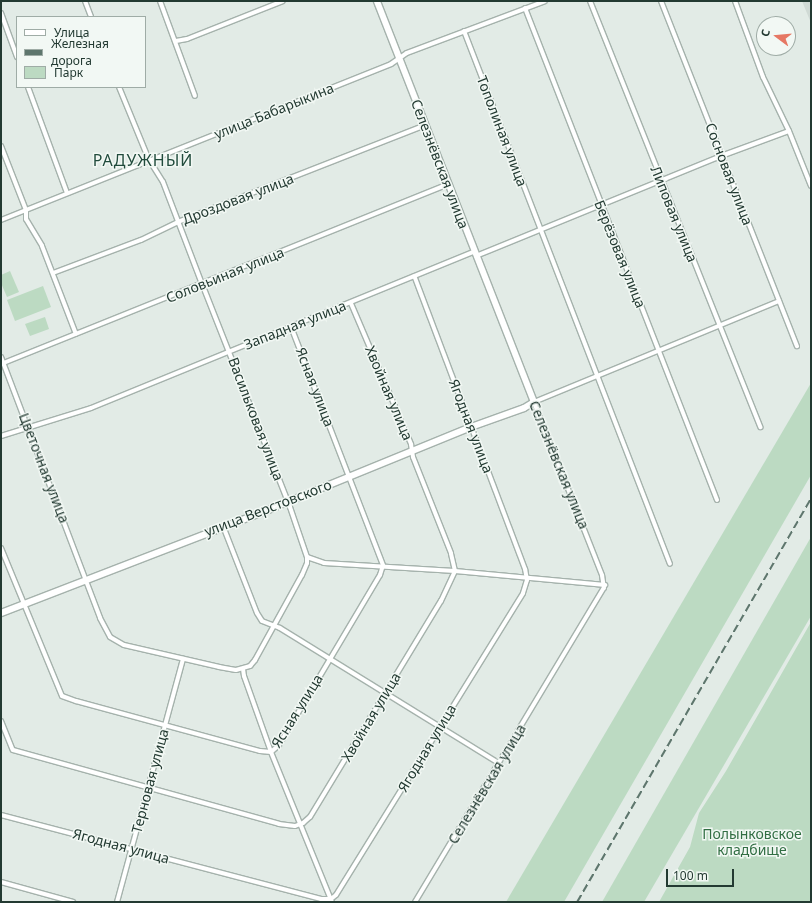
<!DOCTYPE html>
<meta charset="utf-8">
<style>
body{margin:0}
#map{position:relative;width:812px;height:903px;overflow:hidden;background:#e2ebe6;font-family:"Noto Sans",sans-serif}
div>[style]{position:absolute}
.built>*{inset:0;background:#d0dad5}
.green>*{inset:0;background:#bcdac2}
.roads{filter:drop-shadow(1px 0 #a5b2ac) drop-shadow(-1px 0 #a5b2ac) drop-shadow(0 1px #a5b2ac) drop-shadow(0 -1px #a5b2ac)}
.street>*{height:4px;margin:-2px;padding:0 2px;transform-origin:2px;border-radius:2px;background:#fff}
.secondary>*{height:6px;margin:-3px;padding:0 3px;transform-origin:3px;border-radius:3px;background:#fff}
.rail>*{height:1.5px;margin-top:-0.75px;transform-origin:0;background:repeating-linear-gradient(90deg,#5e766d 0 8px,transparent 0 12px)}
span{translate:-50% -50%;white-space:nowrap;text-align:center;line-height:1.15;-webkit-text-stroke:3px #f2f8f4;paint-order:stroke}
.street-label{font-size:14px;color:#233a32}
.park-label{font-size:14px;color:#316e43}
.quarter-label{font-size:16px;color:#214b3c;letter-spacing:1px}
.frame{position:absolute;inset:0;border:2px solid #233a32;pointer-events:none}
.legend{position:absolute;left:16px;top:16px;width:130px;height:72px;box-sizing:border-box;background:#f2f8f4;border:1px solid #9faca6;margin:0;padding:5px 7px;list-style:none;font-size:12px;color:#233a32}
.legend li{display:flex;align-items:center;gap:8px;height:20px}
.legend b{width:20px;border:1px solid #9faca6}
.north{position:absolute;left:756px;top:16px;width:40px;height:40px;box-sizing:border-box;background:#f2f8f4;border:1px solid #9faca6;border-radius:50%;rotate:286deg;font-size:11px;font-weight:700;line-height:16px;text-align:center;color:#233a32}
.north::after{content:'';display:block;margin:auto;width:14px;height:18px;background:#e67864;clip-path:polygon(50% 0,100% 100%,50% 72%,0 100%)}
.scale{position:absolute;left:666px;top:869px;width:68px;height:18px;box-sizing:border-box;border:2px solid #233a32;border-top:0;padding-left:5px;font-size:12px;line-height:14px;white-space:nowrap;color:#233a32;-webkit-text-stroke:3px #f2f8f4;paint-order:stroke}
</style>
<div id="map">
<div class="built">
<div style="clip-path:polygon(802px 1px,811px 1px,811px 23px)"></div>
</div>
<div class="green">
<div style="clip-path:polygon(10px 271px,19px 292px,7px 297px,1px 283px,1px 275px)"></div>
<div style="clip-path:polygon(43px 286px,51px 307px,15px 321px,7px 300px)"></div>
<div style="clip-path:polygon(45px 317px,49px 329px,30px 336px,25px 324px)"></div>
<div style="clip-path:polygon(811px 383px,811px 475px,564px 902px,506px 902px)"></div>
<div style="clip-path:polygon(811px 537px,811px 616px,644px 902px,602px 902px)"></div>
<div style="clip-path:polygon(811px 622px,811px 902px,659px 902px,690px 847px,699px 813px,726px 771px)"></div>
</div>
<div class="roads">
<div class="street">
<div style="left:85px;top:1px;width:17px;rotate:69deg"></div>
<div style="left:160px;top:1px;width:101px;rotate:69.8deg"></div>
<div style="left:590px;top:1px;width:459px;rotate:68.2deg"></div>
<div style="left:661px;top:1px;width:371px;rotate:68.5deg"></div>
<div style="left:735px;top:1px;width:81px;rotate:69.8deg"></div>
<div style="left:763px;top:77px;width:60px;rotate:64.3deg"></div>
<div style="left:789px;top:131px;width:59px;rotate:68.2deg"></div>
<div style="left:525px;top:8px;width:528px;rotate:68.68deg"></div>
<div style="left:1px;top:13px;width:47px;rotate:70deg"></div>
<div style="left:464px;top:31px;width:571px;rotate:68.87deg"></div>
<div style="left:176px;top:41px;width:11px;rotate:-10deg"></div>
<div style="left:187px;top:39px;width:103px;rotate:-21.6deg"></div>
<div style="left:28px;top:87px;width:113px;rotate:69.8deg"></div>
<div style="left:1px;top:146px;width:69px;rotate:68.7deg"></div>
<div style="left:26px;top:210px;width:9px;rotate:90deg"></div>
<div style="left:26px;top:219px;width:31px;rotate:59deg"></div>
<div style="left:42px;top:246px;width:94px;rotate:68.9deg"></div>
<div style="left:1px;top:220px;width:420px;rotate:-21.8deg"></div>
<div style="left:391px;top:64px;width:19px;rotate:-35deg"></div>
<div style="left:407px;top:53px;width:147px;rotate:-20.6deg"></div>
<div style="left:476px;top:256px;width:265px;rotate:-22.2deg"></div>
<div style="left:721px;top:156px;width:72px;rotate:-20.2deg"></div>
<div style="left:53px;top:273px;width:94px;rotate:-20.6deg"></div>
<div style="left:141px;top:240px;width:41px;rotate:-25.9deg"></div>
<div style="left:178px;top:222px;width:265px;rotate:-21.4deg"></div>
<div style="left:1px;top:357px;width:279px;rotate:69.2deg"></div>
<div style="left:100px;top:618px;width:21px;rotate:62deg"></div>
<div style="left:110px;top:637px;width:16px;rotate:30deg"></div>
<div style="left:124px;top:645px;width:98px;rotate:13deg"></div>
<div style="left:219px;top:667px;width:17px;rotate:10deg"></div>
<div style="left:236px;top:670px;width:15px;rotate:-16deg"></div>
<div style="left:250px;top:666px;width:8px;rotate:-50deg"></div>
<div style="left:255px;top:660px;width:97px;rotate:-61.1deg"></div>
<div style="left:302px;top:575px;width:13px;rotate:-67deg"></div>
<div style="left:307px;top:563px;width:6px;rotate:-90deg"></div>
<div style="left:307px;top:557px;width:53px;rotate:-108.8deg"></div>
<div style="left:290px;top:507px;width:240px;rotate:-111.5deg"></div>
<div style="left:202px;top:284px;width:109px;rotate:-110.9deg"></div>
<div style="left:163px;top:182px;width:26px;rotate:-122deg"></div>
<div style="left:149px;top:160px;width:79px;rotate:-112.3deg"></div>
<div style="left:1px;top:364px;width:482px;rotate:-21.9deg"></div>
<div style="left:1px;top:436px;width:94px;rotate:-17.3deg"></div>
<div style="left:91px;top:408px;width:415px;rotate:-22.2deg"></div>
<div style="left:223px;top:526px;width:93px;rotate:68.7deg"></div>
<div style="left:257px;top:613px;width:9px;rotate:58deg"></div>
<div style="left:262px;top:621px;width:19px;rotate:21deg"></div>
<div style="left:280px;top:628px;width:257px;rotate:31.7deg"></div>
<div style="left:1px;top:548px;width:160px;rotate:67.6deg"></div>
<div style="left:62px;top:696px;width:15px;rotate:20deg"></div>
<div style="left:76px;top:701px;width:191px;rotate:15.2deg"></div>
<div style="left:260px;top:751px;width:11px;rotate:5deg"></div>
<div style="left:271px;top:752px;width:11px;rotate:-41deg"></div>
<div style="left:279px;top:745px;width:198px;rotate:-59.3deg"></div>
<div style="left:380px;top:575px;width:10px;rotate:-73deg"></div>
<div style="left:383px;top:565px;width:256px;rotate:-111.1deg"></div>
<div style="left:307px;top:557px;width:18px;rotate:19deg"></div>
<div style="left:324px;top:563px;width:131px;rotate:3.5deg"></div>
<div style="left:455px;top:571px;width:151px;rotate:5.3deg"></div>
<div style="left:243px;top:669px;width:7px;rotate:82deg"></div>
<div style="left:244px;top:676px;width:81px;rotate:70.4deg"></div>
<div style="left:271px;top:752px;width:162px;rotate:67.9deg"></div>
<div style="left:1px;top:721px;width:31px;rotate:68deg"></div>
<div style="left:13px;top:750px;width:276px;rotate:15.5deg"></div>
<div style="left:279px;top:824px;width:16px;rotate:7deg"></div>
<div style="left:295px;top:826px;width:9px;rotate:-21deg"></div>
<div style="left:303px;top:823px;width:9px;rotate:-41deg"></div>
<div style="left:310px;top:817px;width:253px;rotate:-58.8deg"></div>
<div style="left:441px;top:601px;width:33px;rotate:-65deg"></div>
<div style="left:455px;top:571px;width:18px;rotate:-103deg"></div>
<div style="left:451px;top:553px;width:103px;rotate:-111.6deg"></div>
<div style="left:413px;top:457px;width:13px;rotate:-99deg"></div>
<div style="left:411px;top:444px;width:153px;rotate:-113.1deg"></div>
<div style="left:1px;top:815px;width:331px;rotate:14.7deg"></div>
<div style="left:321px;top:899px;width:10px"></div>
<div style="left:331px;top:899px;width:6px;rotate:-39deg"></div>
<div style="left:336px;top:895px;width:355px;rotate:-58.2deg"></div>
<div style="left:523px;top:593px;width:14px;rotate:-73deg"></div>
<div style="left:527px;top:580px;width:11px;rotate:-100deg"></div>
<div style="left:525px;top:569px;width:313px;rotate:-110.7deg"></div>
<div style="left:1px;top:882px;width:75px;rotate:15.5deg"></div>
<div style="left:117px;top:902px;width:252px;rotate:-74.8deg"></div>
<div style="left:415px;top:902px;width:366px;rotate:-59deg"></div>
<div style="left:604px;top:588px;width:13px;rotate:-99deg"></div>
<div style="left:602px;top:575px;width:186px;rotate:-111.5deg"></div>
<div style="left:534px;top:402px;width:265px;rotate:-22.4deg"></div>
</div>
<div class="secondary">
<div style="left:1px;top:613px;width:294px;rotate:-21.1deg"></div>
<div style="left:275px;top:507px;width:212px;rotate:-22.2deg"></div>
<div style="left:471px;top:427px;width:56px;rotate:-19.7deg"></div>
<div style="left:524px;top:408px;width:12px;rotate:-31deg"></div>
<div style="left:534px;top:402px;width:431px;rotate:-111.4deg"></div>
</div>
</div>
<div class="rail">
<div style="left:577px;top:902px;width:467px;rotate:-59.9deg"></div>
</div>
<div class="street-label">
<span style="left:274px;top:111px;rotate:-22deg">улица Бабарыкина</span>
<span style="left:502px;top:131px;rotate:69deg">Тополиная улица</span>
<span style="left:440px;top:164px;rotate:69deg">Селезнёвская улица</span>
<span style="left:729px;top:174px;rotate:69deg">Сосновая улица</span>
<span style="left:238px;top:199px;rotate:-21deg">Дроздовая улица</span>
<span style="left:674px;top:214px;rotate:68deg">Липовая улица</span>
<span style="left:620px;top:254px;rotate:68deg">Берёзовая улица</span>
<span style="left:225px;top:275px;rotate:-22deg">Соловьиная улица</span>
<span style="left:295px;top:325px;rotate:-22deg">Западная улица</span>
<span style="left:315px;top:387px;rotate:69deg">Ясная улица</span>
<span style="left:389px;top:393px;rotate:67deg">Хвойная улица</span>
<span style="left:256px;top:419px;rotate:69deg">Васильковая улица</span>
<span style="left:471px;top:426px;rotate:69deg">Ягодная улица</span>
<span style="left:559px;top:465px;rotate:68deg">Селезнёвская улица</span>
<span style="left:44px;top:468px;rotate:69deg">Цветочная улица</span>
<span style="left:268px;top:508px;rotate:-21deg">улица Верстовского</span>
<span style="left:297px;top:711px;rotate:-58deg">Ясная улица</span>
<span style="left:371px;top:717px;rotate:-59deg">Хвойная улица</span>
<span style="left:427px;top:748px;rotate:-59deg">Ягодная улица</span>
<span style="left:150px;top:781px;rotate:-75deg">Терновая улица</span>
<span style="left:487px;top:784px;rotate:-59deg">Селезнёвская улица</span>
<span style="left:121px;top:846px;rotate:15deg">Ягодная улица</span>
</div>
<div class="park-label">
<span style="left:752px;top:842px">Полынковское<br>кладбище</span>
</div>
<div class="quarter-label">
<span style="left:143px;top:160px">РАДУЖНЫЙ</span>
</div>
<div class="frame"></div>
<ul class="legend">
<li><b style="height:5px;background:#fff"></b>Улица</li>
<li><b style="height:5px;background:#5e766d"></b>Железная дорога</li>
<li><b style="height:11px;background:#bcdac2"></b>Парк</li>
</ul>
<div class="north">С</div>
<div class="scale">100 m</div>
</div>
